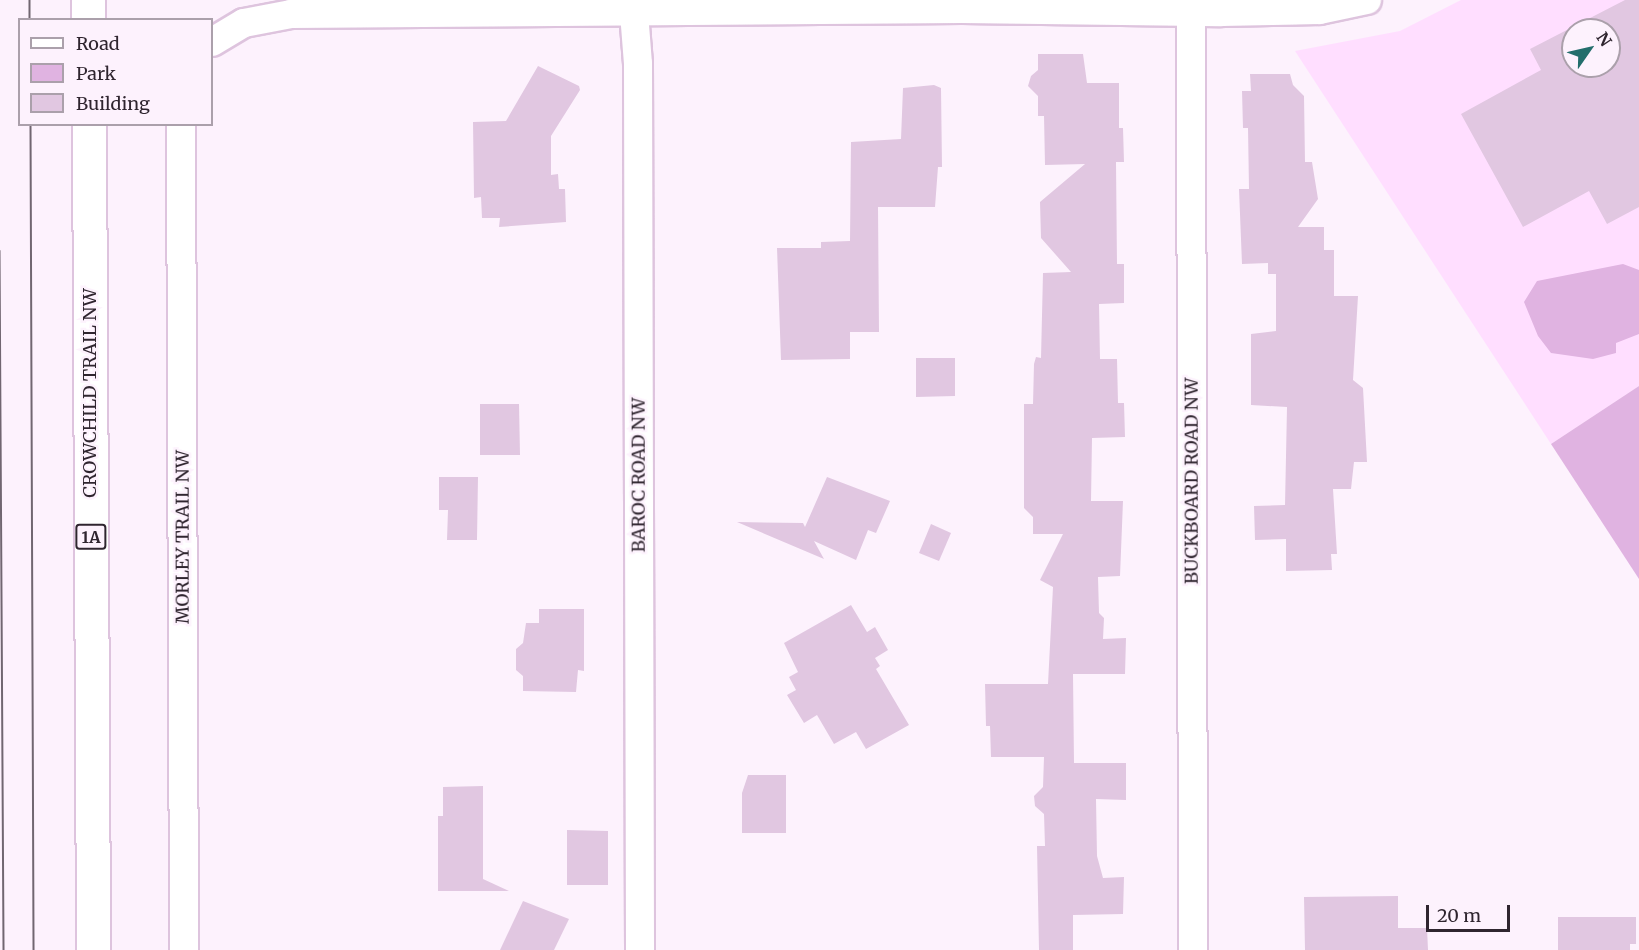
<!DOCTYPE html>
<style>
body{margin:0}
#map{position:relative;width:1639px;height:950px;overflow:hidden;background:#fdf2fd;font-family:Merriweather,serif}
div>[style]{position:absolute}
.built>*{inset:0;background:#ffdeff}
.green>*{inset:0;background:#e0b3e1}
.building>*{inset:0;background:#e1c7e1}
.roads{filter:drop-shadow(2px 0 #dec4de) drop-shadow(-2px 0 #dec4de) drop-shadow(0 2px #dec4de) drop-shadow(0 -2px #dec4de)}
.street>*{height:28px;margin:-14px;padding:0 14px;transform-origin:14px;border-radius:14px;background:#fff}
.highway>*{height:33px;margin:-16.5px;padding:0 16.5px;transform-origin:16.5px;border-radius:16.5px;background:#fff}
.tram>*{height:1.5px;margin:-0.75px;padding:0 0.75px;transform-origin:0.75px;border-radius:0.75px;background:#716671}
span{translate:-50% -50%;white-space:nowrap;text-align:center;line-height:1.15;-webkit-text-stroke:5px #fdf2fd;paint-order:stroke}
.shield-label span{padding:2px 4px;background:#fdf2fd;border:2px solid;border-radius:4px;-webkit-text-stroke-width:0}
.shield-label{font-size:16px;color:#2f252f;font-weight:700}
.street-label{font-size:18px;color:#2f252f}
.legend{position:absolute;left:18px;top:18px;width:195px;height:108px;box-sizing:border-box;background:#fdf2fd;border:2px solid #aba0ab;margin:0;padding:8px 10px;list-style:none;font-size:18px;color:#2f252f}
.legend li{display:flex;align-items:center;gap:12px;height:30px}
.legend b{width:30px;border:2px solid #aba0ab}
.north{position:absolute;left:1561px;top:18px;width:60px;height:60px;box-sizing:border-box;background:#fdf2fd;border:2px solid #aba0ab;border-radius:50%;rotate:56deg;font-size:16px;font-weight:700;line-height:24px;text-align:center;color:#2f252f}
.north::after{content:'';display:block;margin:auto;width:21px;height:27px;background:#236e6c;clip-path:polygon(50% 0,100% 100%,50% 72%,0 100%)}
.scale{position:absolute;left:1426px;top:905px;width:84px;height:27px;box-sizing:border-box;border:3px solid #2f252f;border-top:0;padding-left:8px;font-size:18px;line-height:21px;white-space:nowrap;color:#2f252f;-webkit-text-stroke:4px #fdf2fd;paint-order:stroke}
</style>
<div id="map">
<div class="built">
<div style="clip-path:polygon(evenodd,1461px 0,1639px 0,1639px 386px,1551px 444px,1295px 51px,1400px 31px,1461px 0,1573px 30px,1609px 30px,1609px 66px,1573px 66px,1573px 30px)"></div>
</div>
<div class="green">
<div style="clip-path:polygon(1623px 264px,1639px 270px,1639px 334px,1616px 343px,1616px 353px,1593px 359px,1551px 353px,1538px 336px,1524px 302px,1537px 281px)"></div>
<div style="clip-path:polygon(1639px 386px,1639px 579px,1551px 444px)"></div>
</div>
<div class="building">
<div style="clip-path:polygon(evenodd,1625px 0,1639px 0,1639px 207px,1607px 224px,1589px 191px,1523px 227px,1461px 114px,1541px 70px,1530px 49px,1625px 0,1573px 30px,1609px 30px,1609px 66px,1573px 66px,1573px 30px)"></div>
<div style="clip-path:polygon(1038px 54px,1083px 54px,1087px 83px,1119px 83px,1119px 128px,1123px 128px,1124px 162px,1116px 162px,1117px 264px,1124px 264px,1124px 303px,1099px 304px,1100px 359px,1117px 359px,1118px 403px,1124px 403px,1125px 437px,1092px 438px,1091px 501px,1123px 501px,1120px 576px,1098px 577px,1099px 613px,1104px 618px,1103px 639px,1126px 638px,1125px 674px,1073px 674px,1074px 763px,1126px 763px,1126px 800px,1096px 799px,1097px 856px,1103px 878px,1124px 877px,1123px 914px,1073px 915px,1073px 950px,1039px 950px,1037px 846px,1045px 846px,1044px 814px,1035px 806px,1034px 796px,1043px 787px,1044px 757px,991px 757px,990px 726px,986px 726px,985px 684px,1048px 684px,1053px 587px,1040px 580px,1063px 534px,1033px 534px,1033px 517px,1024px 508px,1024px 404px,1033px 404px,1034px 364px,1036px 357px,1041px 358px,1043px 273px,1071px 272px,1041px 238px,1040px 202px,1085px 164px,1045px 165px,1044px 116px,1038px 116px,1038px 96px,1028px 86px,1031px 76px,1038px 70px)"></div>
<div style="clip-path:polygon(538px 66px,579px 86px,580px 90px,551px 136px,551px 175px,558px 174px,559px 189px,565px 189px,566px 222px,499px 227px,500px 218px,482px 218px,481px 197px,474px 198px,473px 122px,506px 121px)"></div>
<div style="clip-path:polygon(1250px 74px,1290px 74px,1293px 85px,1304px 96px,1305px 162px,1312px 162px,1318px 199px,1298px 227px,1324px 227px,1324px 250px,1334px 250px,1334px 296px,1358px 296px,1353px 380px,1363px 388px,1367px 462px,1354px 462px,1351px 489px,1333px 489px,1337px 554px,1331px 554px,1332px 570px,1286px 571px,1286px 539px,1255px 540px,1254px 506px,1285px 505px,1287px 407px,1251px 405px,1251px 334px,1276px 331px,1276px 274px,1268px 274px,1268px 263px,1242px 264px,1239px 189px,1249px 189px,1248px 128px,1243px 128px,1242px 91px,1251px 91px)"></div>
<div style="clip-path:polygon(934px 85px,941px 88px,942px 167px,938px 167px,935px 207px,878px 207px,879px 332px,850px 332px,850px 359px,781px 360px,777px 248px,821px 248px,821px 242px,850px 241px,851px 142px,901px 139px,903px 88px)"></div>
<div style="clip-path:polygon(916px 358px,955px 358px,955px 396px,916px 397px)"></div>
<div style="clip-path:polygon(480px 404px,519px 404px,520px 455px,480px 455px)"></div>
<div style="clip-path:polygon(439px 477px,478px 477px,477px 540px,447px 540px,448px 510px,439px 510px)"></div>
<div style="clip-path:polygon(827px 477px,890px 501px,876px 533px,868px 530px,856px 560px,814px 541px,824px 559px,737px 522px,803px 523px,805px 527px)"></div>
<div style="clip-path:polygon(931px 524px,951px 533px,939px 561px,919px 553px)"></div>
<div style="clip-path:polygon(851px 605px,867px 632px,875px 627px,888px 650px,875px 658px,880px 666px,876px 669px,909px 725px,866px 749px,856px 732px,834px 744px,817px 715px,804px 723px,787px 695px,796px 690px,789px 677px,798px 672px,784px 643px)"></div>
<div style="clip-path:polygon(539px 609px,584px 609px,584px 671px,578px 670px,576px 692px,523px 691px,523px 676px,516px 670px,516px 649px,523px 643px,526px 623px,539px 623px)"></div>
<div style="clip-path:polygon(748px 775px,786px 775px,786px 833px,742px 833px,742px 793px)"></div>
<div style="clip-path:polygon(483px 786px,483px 879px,509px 891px,438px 891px,438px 816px,443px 816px,443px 787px)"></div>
<div style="clip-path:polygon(567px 830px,608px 831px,608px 885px,567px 885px)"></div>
<div style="clip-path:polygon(1398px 896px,1398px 928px,1427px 928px,1428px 950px,1305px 950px,1304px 897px)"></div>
<div style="clip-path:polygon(523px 901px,569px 919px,554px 950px,500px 950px)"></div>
<div style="clip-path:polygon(1558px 917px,1636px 917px,1636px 944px,1630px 944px,1630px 950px,1558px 950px)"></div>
</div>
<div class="roads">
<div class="street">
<div style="left:633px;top:0;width:64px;rotate:85.5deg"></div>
<div style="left:638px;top:64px;width:886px;rotate:89.87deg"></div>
<div style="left:1191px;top:12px;width:938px;rotate:89.88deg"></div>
<div style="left:212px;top:42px;width:37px;rotate:-31deg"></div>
<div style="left:244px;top:23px;width:48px;rotate:-10.8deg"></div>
<div style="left:291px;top:14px;width:671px;rotate:-0.43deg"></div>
<div style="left:962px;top:9px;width:259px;rotate:0.7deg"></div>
<div style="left:1221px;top:12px;width:99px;rotate:-1.2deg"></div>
<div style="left:1320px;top:10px;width:48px;rotate:-12deg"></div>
<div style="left:181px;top:124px;width:826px;rotate:89.79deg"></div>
</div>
<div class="highway">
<div style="left:88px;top:0;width:20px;rotate:90deg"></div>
<div style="left:89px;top:124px;width:826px;rotate:89.72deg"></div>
</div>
</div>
<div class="tram">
<div style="left:30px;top:0;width:20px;rotate:90deg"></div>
<div style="left:31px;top:124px;width:826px;rotate:89.79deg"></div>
<div style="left:0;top:251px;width:699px;rotate:89.67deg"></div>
</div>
<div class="shield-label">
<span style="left:91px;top:537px">1A</span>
</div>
<div class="street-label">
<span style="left:90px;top:393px;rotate:-90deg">CROWCHILD TRAIL NW</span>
<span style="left:639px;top:475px;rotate:-90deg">BAROC ROAD NW</span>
<span style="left:1192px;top:481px;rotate:-90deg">BUCKBOARD ROAD NW</span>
<span style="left:183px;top:537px;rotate:-90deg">MORLEY TRAIL NW</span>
</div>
<ul class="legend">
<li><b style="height:8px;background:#fff"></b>Road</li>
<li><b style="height:16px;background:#e0b3e1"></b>Park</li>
<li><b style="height:16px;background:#e1c7e1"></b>Building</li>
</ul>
<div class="north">N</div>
<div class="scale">20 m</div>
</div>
